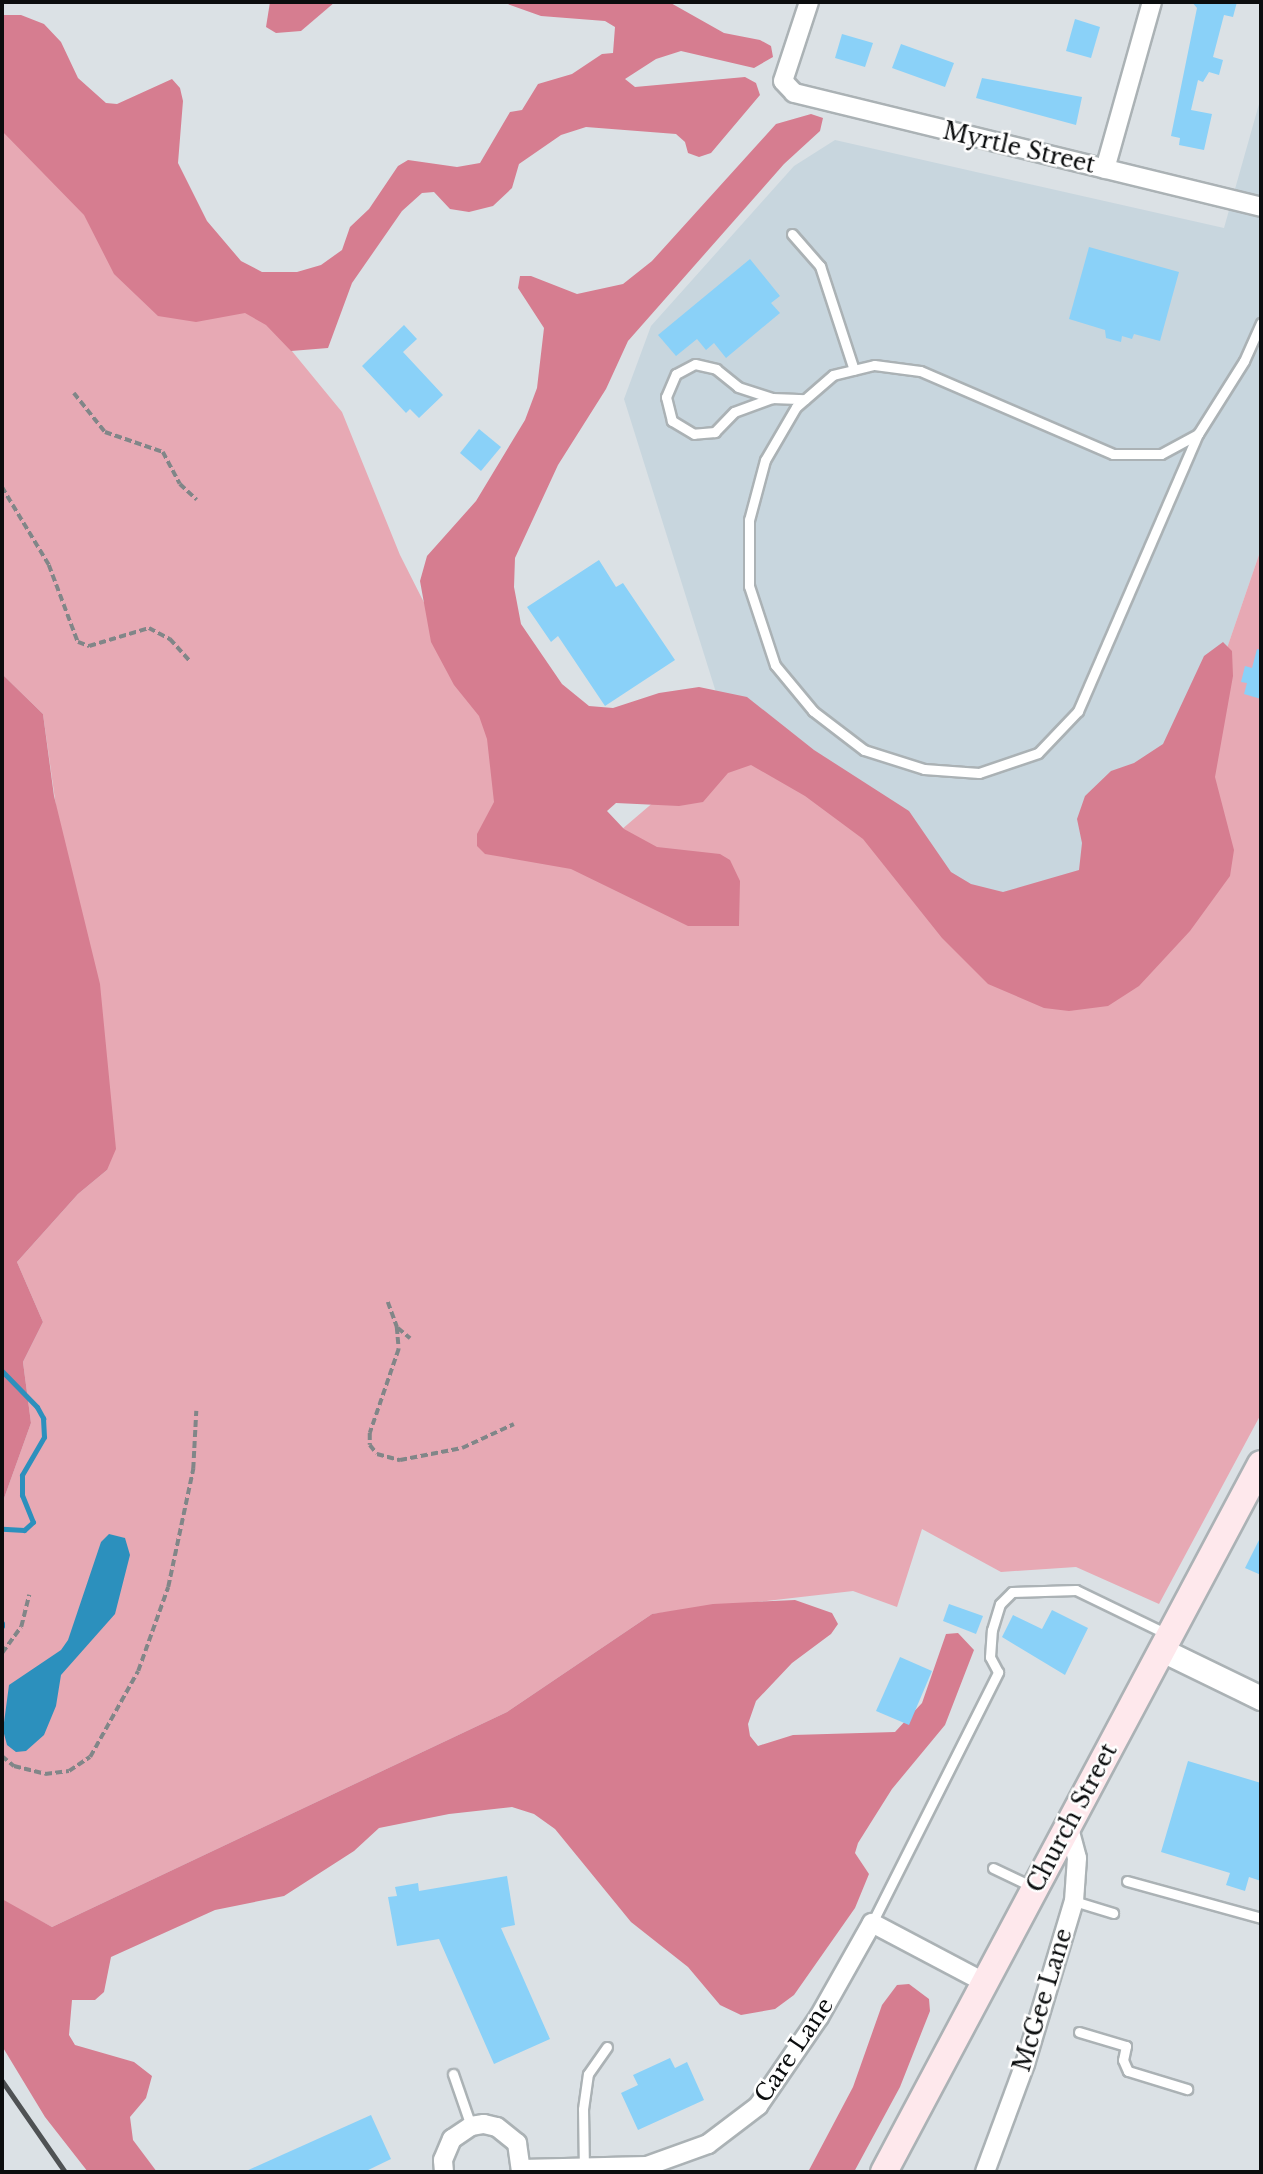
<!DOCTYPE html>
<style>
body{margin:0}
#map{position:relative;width:1263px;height:2174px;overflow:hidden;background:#dbe1e5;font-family:"Libre Baskerville",serif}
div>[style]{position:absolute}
.built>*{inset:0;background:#c8d6de}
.green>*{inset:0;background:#e7a9b4}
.forest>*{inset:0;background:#d67d90}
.water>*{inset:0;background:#2c90bd}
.stream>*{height:5px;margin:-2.5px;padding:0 2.5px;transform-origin:2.5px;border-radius:2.5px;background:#2c90bd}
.building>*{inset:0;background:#8ad1f8}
.path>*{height:3.5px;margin-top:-1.75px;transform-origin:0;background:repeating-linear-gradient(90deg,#818688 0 7px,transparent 0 10.5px)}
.roads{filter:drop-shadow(2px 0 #abb2b5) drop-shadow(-2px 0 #abb2b5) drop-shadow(0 2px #abb2b5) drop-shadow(0 -2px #abb2b5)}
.service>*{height:9px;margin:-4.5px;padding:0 4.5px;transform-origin:4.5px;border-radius:4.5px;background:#fff}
.minor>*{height:18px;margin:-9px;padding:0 9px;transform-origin:9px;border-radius:9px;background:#fff}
.tertiary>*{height:23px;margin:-11.5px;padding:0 11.5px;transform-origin:11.5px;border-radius:11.5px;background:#fff}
.secondary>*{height:26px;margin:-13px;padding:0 13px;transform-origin:13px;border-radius:13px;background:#fee8ec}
.rail>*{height:5px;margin:-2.5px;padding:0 2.5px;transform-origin:2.5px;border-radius:2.5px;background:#4f5254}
span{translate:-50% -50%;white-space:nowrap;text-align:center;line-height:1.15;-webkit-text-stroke:5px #fff;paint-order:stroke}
.street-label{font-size:23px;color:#0b0d0e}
.frame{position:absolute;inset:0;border:4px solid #0b0d0e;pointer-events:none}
</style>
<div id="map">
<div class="built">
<div style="clip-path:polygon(1261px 97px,1261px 549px,1180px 785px,1024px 933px,730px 737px,624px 399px,651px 326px,794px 166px,835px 140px,1224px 228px)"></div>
</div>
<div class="green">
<div style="clip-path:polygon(2px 85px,259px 311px,342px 412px,400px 555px,448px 650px,621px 830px,730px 737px,1024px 933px,1180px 785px,1261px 549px,1261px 1414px,1159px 1604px,1076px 1567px,1001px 1572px,922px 1529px,897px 1607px,853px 1591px,652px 1614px,507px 1712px,52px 1927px,3px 1901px,2px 1504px,31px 1423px,23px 1362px,43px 1322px,17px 1262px,78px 1194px,107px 1170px,43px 714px,2px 674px)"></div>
</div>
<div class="forest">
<div style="clip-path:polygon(270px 2px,335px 2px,301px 31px,276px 33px,266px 27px)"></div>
<div style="clip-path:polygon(502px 2px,669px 2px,724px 33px,760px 40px,771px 46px,773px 57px,754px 68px,681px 51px,656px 59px,625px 79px,635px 87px,745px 77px,756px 83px,760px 95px,711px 153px,699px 157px,688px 153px,685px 142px,676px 134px,586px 127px,561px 135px,519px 164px,512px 188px,493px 206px,469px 212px,450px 209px,434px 192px,422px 193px,402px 211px,352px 283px,328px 348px,291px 351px,266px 325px,245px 313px,196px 322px,158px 316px,114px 274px,84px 215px,2px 131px,2px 15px,21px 15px,44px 24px,61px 42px,78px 78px,106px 103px,117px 104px,172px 79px,180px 88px,183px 101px,178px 163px,207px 221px,241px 261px,262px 272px,297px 272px,321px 265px,342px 250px,350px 227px,369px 209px,398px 166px,408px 160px,457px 167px,480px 163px,510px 112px,522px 110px,538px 84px,572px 74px,602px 54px,613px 53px,615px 27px,605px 21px,541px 16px)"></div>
<div style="clip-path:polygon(811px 114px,823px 118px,820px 131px,784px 164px,628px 341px,606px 389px,558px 465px,515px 558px,514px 587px,521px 624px,562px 684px,589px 706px,613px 708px,659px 693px,699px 687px,747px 697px,814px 750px,909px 811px,951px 872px,971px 884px,1003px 892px,1079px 870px,1082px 843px,1077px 819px,1085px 796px,1111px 771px,1134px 763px,1163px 744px,1204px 656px,1223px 642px,1232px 651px,1233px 676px,1215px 777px,1234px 850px,1230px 876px,1190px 931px,1139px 986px,1108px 1006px,1069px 1011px,1044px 1008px,988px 984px,942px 938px,863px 839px,805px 796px,751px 765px,728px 773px,703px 802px,679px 806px,616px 803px,607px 811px,624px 829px,657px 847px,720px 854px,730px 860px,740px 881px,739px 926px,688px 926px,571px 869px,485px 854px,477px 846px,477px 834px,494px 802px,487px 739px,479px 716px,454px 685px,431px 642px,420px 581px,427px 556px,476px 501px,525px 420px,537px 388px,544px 328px,518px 288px,520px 276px,531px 276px,577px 294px,623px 284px,652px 261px,776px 124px)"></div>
<div style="clip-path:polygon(2px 674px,43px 714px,54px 796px,100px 984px,116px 1149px,107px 1170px,78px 1194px,17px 1262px,43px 1322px,23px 1362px,31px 1423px,2px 1504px)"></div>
<div style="clip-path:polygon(795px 1600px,832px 1613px,838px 1624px,831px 1634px,792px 1663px,756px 1701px,748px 1724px,750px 1736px,758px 1746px,793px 1735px,895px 1732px,922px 1703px,946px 1634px,958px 1633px,974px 1650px,945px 1725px,892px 1789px,858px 1843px,855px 1853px,869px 1874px,855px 1908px,794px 1995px,775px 2009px,741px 2015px,720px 2005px,688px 1967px,631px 1922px,555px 1829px,534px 1814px,512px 1807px,449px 1814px,379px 1828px,354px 1851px,284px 1896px,215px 1910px,111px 1957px,104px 1992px,95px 2000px,72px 2000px,69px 2035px,75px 2045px,134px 2062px,152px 2076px,146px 2098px,130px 2117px,133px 2140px,157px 2172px,88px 2172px,45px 2117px,2px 2046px,2px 1899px,52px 1927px,507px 1712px,652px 1614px,713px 1604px)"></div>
<div style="clip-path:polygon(909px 1984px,929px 1999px,930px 2011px,900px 2087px,854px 2172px,808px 2172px,853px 2087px,882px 2005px,897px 1985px)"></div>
</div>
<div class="water">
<div style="clip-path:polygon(109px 1534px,125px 1538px,130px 1555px,115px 1614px,61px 1675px,56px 1706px,44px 1735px,26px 1751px,16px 1752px,7px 1745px,3px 1730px,9px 1685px,61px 1650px,68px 1640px,101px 1542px)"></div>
</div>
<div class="stream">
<div style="left:2px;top:1371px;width:50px;rotate:45.8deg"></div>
<div style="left:37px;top:1407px;width:13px;rotate:61deg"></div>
<div style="left:43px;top:1418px;width:19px;rotate:87deg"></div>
<div style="left:44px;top:1437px;width:44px;rotate:120.1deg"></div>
<div style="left:22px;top:1475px;width:20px;rotate:90deg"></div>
<div style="left:22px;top:1495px;width:29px;rotate:68deg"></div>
<div style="left:33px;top:1522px;width:12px;rotate:138deg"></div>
<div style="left:24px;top:1530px;width:22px;rotate:-177deg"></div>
<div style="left:2px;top:1623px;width:3px;rotate:90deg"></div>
</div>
<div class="building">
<div style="clip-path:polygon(1192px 2px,1237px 2px,1233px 17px,1224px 15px,1213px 57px,1223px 60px,1219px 75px,1209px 72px,1203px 82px,1198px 80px,1191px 110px,1212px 114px,1204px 150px,1179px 145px,1180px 138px,1171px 136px,1197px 8px)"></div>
<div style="clip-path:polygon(1075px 19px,1100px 27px,1091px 58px,1066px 51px)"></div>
<div style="clip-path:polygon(842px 34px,873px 43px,865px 67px,835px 58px)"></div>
<div style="clip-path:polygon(901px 44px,954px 63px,945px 87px,892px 68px)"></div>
<div style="clip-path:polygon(982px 78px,1082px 97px,1076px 125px,976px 98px)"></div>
<div style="clip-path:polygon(1089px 247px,1179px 272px,1160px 341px,1134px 334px,1132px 339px,1122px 336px,1121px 342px,1106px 338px,1105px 330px,1069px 319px)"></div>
<div style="clip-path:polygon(750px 259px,780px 296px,771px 303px,780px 313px,726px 358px,714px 343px,706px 350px,697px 339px,676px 356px,658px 335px)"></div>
<div style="clip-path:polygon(404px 325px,417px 339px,403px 352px,443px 395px,419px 418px,410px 409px,406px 413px,362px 366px)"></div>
<div style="clip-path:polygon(479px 429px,501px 447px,481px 471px,460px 453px)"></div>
<div style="clip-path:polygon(599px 560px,616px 587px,623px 583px,675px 660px,605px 706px,558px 636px,551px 642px,527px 607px)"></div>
<div style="clip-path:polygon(1257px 649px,1261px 650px,1261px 699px,1244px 694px,1247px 683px,1241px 682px,1245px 666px,1252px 668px)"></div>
<div style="clip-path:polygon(1261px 1536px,1261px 1575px,1245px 1568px)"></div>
<div style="clip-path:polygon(949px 1604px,983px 1616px,976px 1634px,943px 1621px)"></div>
<div style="clip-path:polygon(1052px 1610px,1088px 1628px,1065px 1675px,1002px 1637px,1013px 1615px,1042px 1629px)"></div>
<div style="clip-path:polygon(900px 1657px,932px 1671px,909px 1725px,876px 1711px)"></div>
<div style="clip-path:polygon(1188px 1761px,1261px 1783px,1261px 1881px,1249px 1877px,1245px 1891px,1226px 1885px,1230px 1873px,1161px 1852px)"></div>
<div style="clip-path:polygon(507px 1876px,515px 1925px,501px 1928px,550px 2039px,494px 2064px,439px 1939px,397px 1946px,388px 1897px,397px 1896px,395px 1887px,418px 1883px,419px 1891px)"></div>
<div style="clip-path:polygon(670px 2058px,675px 2068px,687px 2062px,704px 2100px,638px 2130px,621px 2093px,638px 2085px,633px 2075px)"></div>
<div style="clip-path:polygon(371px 2115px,391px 2159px,364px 2172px,244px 2172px)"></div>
</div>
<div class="path">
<div style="left:74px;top:393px;width:50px;rotate:51.5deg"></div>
<div style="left:105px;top:432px;width:61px;rotate:19deg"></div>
<div style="left:163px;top:452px;width:36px;rotate:62deg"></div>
<div style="left:180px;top:484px;width:23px;rotate:43deg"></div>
<div style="left:2px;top:487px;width:91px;rotate:58.9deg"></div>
<div style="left:49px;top:565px;width:82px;rotate:69.4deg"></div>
<div style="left:78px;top:642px;width:12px;rotate:20deg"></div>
<div style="left:89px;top:646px;width:63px;rotate:-16.7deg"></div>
<div style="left:149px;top:628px;width:24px;rotate:28deg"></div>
<div style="left:170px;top:639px;width:30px;rotate:48deg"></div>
<div style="left:388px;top:1302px;width:27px;rotate:70deg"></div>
<div style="left:397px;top:1327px;width:22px;rotate:85deg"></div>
<div style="left:399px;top:1349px;width:89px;rotate:109deg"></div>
<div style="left:370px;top:1433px;width:12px;rotate:90deg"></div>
<div style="left:370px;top:1445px;width:11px;rotate:52deg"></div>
<div style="left:377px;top:1454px;width:24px;rotate:15deg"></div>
<div style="left:400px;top:1460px;width:63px;rotate:-11deg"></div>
<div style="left:462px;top:1448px;width:57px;rotate:-24.8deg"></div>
<div style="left:398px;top:1328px;width:16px;rotate:40deg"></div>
<div style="left:2px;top:1653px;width:32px;rotate:-54deg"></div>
<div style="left:21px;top:1627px;width:33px;rotate:-76deg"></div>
<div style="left:2px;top:1756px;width:16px;rotate:40deg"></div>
<div style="left:14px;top:1766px;width:32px;rotate:14deg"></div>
<div style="left:45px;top:1774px;width:24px;rotate:-7deg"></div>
<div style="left:69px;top:1771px;width:25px;rotate:-34deg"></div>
<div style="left:90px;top:1757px;width:98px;rotate:-60.8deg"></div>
<div style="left:138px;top:1671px;width:89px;rotate:-70.3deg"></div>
<div style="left:168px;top:1587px;width:121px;rotate:-78deg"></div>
<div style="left:193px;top:1469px;width:58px;rotate:-87deg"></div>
</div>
<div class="roads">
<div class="service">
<div style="left:792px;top:234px;width:43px;rotate:48.8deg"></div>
<div style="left:820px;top:266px;width:109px;rotate:71.9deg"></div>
<div style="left:772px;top:398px;width:40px;rotate:159.8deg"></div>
<div style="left:734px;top:412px;width:28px;rotate:134deg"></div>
<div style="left:715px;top:432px;width:21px;rotate:175deg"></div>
<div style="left:694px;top:434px;width:26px;rotate:-149deg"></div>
<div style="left:672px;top:421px;width:25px;rotate:-104deg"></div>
<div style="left:666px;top:397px;width:25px;rotate:-67deg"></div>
<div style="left:676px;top:374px;width:21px;rotate:-28deg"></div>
<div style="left:695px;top:364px;width:22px;rotate:13deg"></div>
<div style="left:716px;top:369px;width:28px;rotate:39deg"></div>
<div style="left:738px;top:387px;width:36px;rotate:18deg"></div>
<div style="left:772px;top:398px;width:33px;rotate:2deg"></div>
<div style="left:1198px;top:434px;width:42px;rotate:151.6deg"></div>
<div style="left:1161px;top:454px;width:48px;rotate:180deg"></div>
<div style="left:1113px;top:454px;width:210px;rotate:-156.7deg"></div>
<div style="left:920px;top:371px;width:46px;rotate:-172.6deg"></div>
<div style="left:874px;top:365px;width:42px;rotate:166.3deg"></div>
<div style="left:833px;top:375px;width:49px;rotate:139.1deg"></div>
<div style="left:796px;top:407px;width:61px;rotate:120.3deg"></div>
<div style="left:765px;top:460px;width:62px;rotate:104.9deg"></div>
<div style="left:749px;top:520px;width:66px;rotate:90deg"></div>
<div style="left:749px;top:586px;width:83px;rotate:71.8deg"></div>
<div style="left:775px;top:665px;width:60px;rotate:50.4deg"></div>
<div style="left:813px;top:711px;width:64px;rotate:37.4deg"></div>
<div style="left:864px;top:750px;width:63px;rotate:17.6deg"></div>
<div style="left:924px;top:769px;width:55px;rotate:4.2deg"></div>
<div style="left:979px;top:773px;width:62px;rotate:-18.7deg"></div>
<div style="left:1038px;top:753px;width:58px;rotate:-46.4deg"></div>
<div style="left:1078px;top:711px;width:302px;rotate:-66.6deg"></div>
<div style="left:1198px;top:434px;width:86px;rotate:-57.8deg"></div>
<div style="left:1244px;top:361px;width:42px;rotate:-65.9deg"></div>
<div style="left:993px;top:1868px;width:44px;rotate:25.4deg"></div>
<div style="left:1127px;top:1881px;width:139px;rotate:15.4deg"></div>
<div style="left:1074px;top:1901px;width:41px;rotate:17.1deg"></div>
<div style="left:872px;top:1923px;width:281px;rotate:-63.3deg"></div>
<div style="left:998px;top:1672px;width:17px;rotate:-118deg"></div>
<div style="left:990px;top:1657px;width:27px;rotate:-86deg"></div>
<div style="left:992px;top:1630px;width:27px;rotate:-73deg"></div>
<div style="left:1000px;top:1604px;width:17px;rotate:-45deg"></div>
<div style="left:1012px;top:1592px;width:64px;rotate:-1.8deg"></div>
<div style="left:1076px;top:1590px;width:103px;rotate:25.8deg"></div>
<div style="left:1079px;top:2032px;width:49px;rotate:16.6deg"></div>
<div style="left:1126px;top:2046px;width:14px;rotate:102deg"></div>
<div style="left:1123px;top:2060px;width:12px;rotate:66deg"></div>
<div style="left:1128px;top:2071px;width:62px;rotate:17deg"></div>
<div style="left:453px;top:2074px;width:55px;rotate:70.9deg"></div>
<div style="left:584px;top:2171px;width:62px;rotate:-90.9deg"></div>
<div style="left:583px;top:2109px;width:35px;rotate:-82deg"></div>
<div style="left:588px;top:2074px;width:33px;rotate:-55deg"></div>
</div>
<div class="minor">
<div style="left:809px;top:2px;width:83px;rotate:108.2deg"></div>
<div style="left:783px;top:81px;width:16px;rotate:47deg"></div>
<div style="left:794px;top:93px;width:481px;rotate:13.7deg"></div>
<div style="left:1105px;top:169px;width:173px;rotate:-74.3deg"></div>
<div style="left:522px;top:2169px;width:125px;rotate:-1.4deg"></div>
<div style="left:647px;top:2166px;width:65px;rotate:-19.8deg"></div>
<div style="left:708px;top:2144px;width:63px;rotate:-37.2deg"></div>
<div style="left:758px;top:2106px;width:108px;rotate:-55.6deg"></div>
<div style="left:819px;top:2017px;width:108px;rotate:-60.6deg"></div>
<div style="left:872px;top:1923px;width:127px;rotate:27.8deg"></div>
<div style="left:444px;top:2172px;width:12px;rotate:-95deg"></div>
<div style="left:443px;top:2160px;width:23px;rotate:-67deg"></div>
<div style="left:452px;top:2139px;width:23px;rotate:-34deg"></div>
<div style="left:471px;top:2126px;width:13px;rotate:-9deg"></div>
<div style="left:484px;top:2124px;width:13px;rotate:13deg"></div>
<div style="left:497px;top:2127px;width:26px;rotate:39deg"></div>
<div style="left:517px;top:2143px;width:29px;rotate:82deg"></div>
<div style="left:985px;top:2172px;width:115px;rotate:-69.7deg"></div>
<div style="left:1025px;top:2064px;width:170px;rotate:-73.3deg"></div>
<div style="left:1074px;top:1901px;width:43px;rotate:-86deg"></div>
<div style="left:1077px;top:1858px;width:34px;rotate:-105deg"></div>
</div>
<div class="tertiary">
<div style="left:1162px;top:1650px;width:110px;rotate:25.9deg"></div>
</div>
<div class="secondary">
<div style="left:884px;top:2172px;width:802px;rotate:-61.97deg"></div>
</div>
</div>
<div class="rail">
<div style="left:2px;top:2081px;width:111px;rotate:55.3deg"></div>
</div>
<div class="street-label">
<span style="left:1019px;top:148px;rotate:13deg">Myrtle Street</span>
<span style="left:1072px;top:1818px;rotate:-62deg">Church Street</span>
<span style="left:1043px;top:2000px;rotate:-73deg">McGee Lane</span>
<span style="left:794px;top:2050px;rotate:-56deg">Care Lane</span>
</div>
<div class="frame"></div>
</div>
